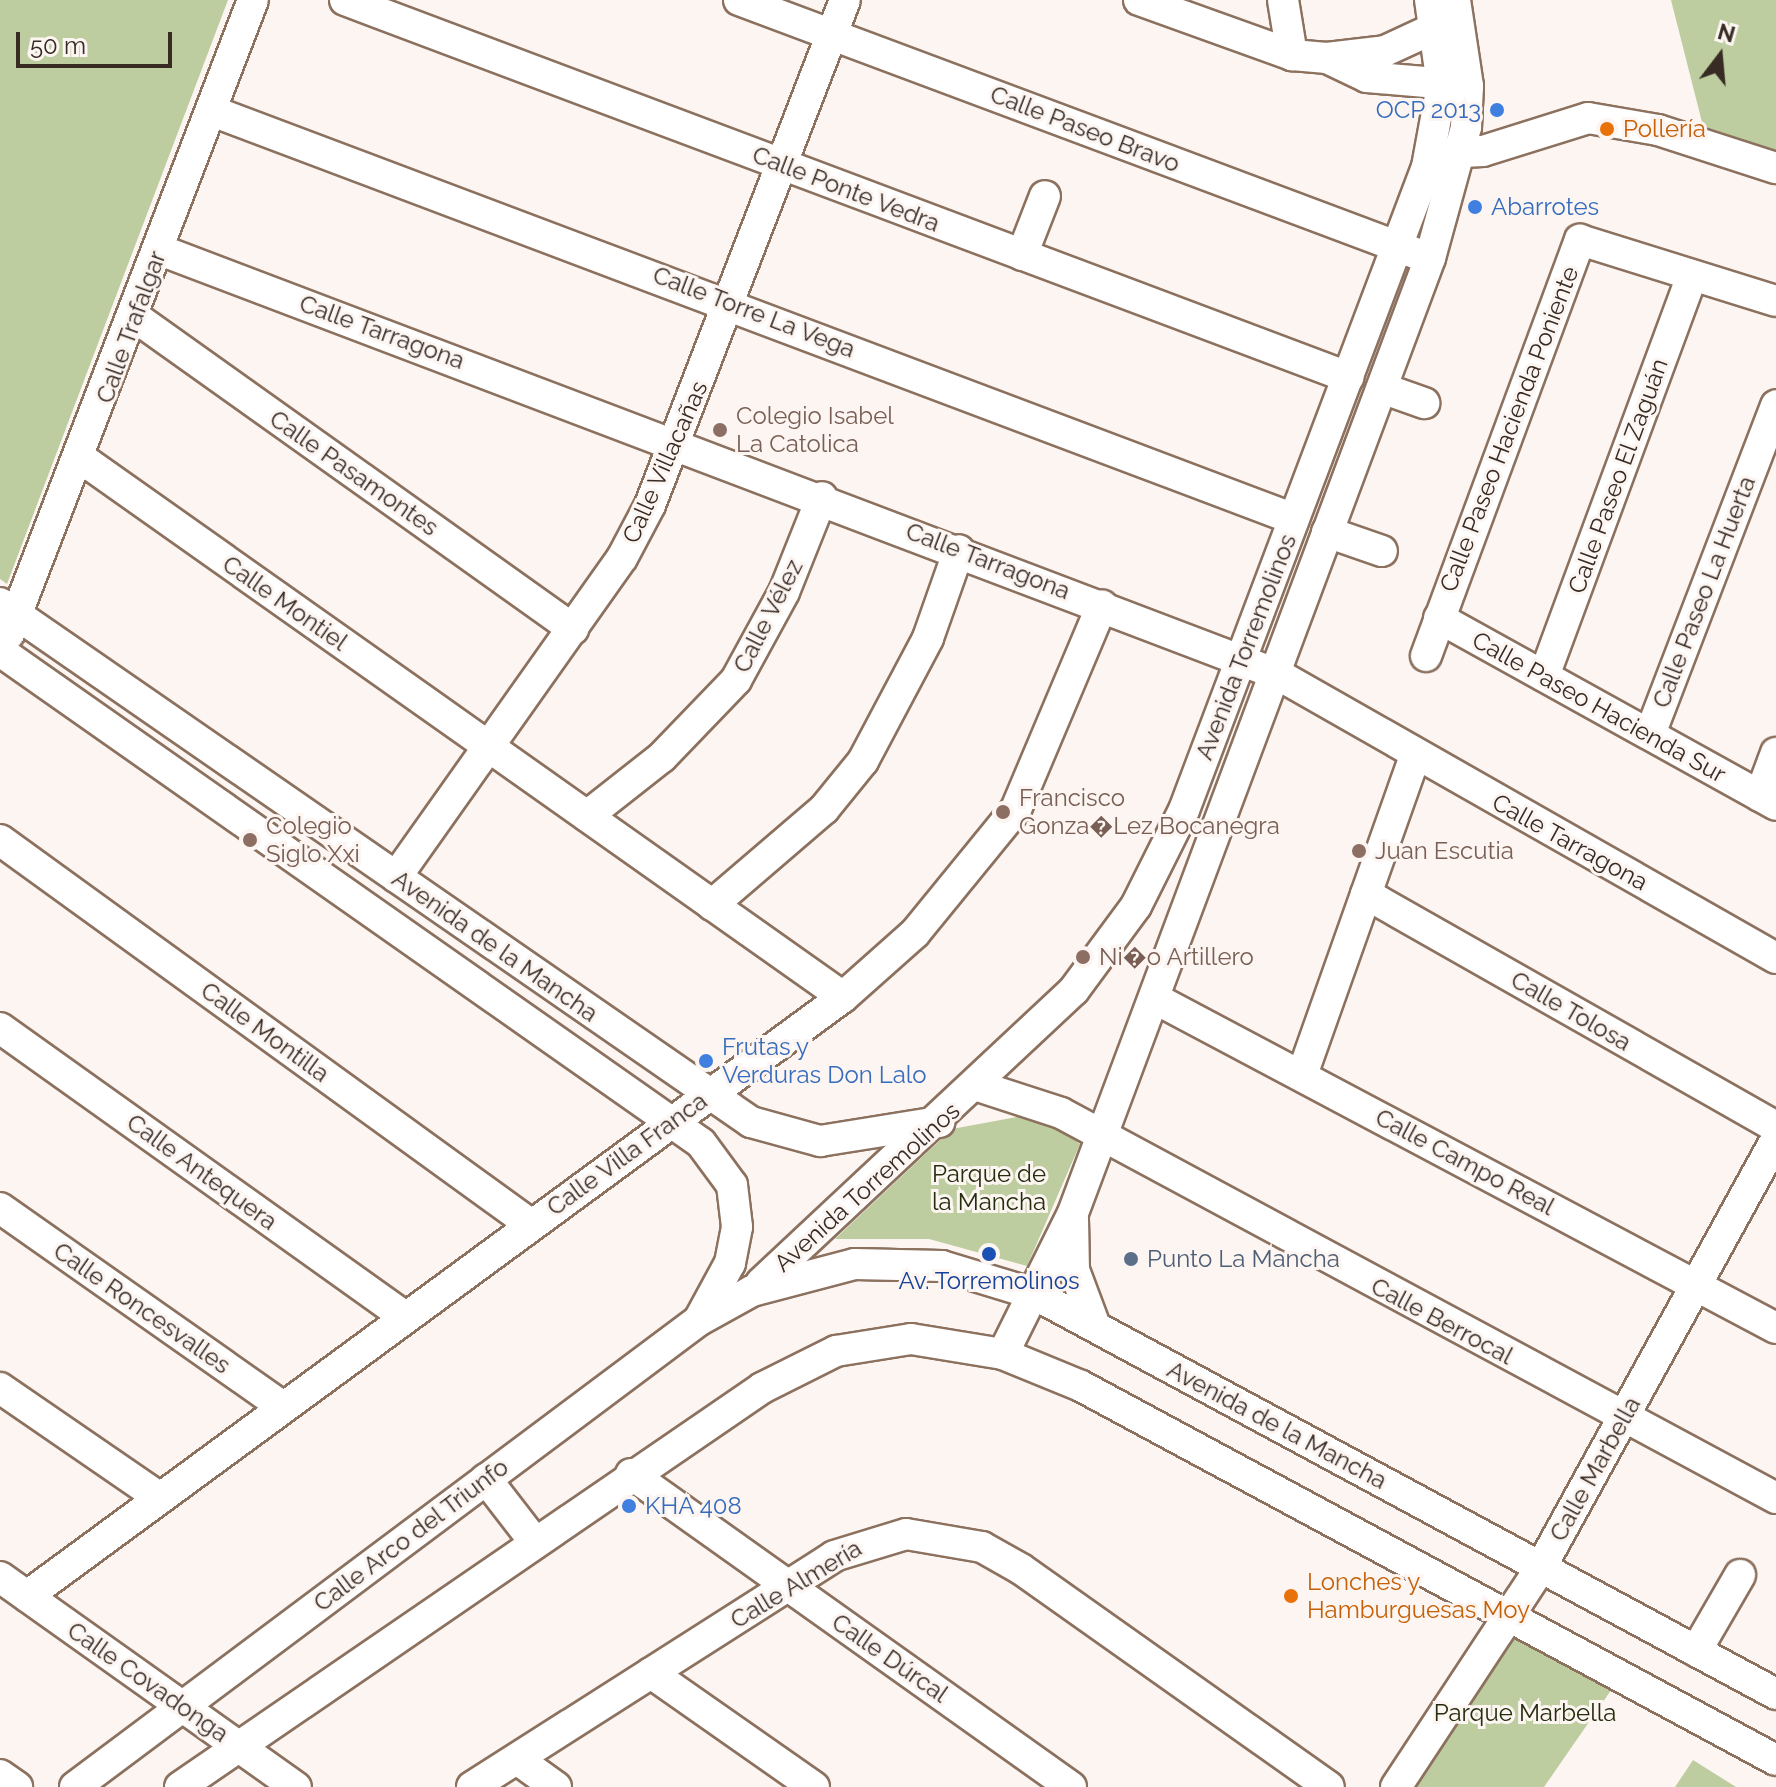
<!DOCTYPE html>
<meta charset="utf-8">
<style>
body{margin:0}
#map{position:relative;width:1776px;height:1787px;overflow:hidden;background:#fcf5f1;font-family:Raleway,sans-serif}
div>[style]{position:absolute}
.green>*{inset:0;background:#bdcd9f}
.roads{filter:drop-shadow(2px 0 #8c715f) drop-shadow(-2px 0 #8c715f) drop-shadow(0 2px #8c715f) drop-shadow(0 -2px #8c715f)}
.minor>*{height:30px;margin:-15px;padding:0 15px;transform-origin:15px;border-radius:15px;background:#fff}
.dots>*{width:22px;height:22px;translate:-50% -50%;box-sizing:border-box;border:4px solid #fcf5f1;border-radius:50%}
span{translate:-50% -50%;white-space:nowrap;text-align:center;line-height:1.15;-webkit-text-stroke:6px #fcf5f1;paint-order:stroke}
.shop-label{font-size:24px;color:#366cbe}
.right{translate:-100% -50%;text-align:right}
.left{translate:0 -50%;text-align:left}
.street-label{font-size:24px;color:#372b24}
.food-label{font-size:24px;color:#c56008}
.education-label{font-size:24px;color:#785e54}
.park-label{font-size:24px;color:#242d0d}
.service-label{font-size:24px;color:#4e5e75}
.transit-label{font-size:24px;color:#164399}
.north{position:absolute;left:1680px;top:16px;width:80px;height:80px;-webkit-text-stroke:6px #fcf5f1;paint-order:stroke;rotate:16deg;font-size:22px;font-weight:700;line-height:32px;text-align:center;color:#372b24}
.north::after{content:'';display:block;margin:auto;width:28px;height:36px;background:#372b24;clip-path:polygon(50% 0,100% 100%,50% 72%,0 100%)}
.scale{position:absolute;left:16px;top:32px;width:156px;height:36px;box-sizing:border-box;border:4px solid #372b24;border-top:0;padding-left:10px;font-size:24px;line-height:28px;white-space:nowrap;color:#372b24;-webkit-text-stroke:6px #fcf5f1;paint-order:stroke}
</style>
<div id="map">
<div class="green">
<div style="clip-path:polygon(0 0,228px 0,7px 584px,0 579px)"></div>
<div style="clip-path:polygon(1671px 0,1776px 0,1776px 153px,1704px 130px)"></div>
<div style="clip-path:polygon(1022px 1116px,1050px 1123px,1080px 1144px,1027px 1266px,929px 1239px,835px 1239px,952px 1129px)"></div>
<div style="clip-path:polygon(1513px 1628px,1616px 1683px,1544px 1787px,1405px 1787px)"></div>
<div style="clip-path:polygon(1693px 1760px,1736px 1787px,1675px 1787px)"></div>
</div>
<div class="roads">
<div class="minor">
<div style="left:345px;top:0;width:1072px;rotate:20.6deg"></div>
<div style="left:739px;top:0;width:722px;rotate:20.52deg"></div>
<div style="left:1139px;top:0;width:163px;rotate:19.8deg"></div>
<div style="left:1292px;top:55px;width:35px;rotate:5deg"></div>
<div style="left:1327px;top:58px;width:58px;rotate:-6.9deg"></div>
<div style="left:1385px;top:51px;width:74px;rotate:-24.8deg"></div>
<div style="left:1283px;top:0;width:56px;rotate:80.7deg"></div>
<div style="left:1327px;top:58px;width:44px;rotate:25.4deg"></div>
<div style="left:1367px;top:77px;width:94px;rotate:4.9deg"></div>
<div style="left:212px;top:111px;width:1156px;rotate:20.66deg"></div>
<div style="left:1443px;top:153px;width:40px;rotate:-2.9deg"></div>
<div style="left:1483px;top:151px;width:110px;rotate:-17.4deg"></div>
<div style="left:1588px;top:118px;width:71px;rotate:9.7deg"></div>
<div style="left:1658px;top:130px;width:124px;rotate:17.9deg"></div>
<div style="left:160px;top:250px;width:1195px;rotate:20.79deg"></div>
<div style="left:1277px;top:674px;width:574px;rotate:29.65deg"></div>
<div style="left:1022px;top:255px;width:63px;rotate:-68.7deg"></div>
<div style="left:135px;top:317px;width:538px;rotate:35.46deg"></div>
<div style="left:1382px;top:388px;width:45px;rotate:19.7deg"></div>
<div style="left:82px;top:459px;width:932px;rotate:35.26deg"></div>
<div style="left:1327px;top:532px;width:58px;rotate:19.1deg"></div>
<div style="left:0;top:603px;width:913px;rotate:34.65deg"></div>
<div style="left:751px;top:1122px;width:72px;rotate:15.4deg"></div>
<div style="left:820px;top:1141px;width:121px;rotate:-9.1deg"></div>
<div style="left:1439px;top:618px;width:385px;rotate:29deg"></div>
<div style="left:9px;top:634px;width:679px;rotate:-68.95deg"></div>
<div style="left:0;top:651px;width:856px;rotate:35.06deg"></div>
<div style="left:701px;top:1143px;width:52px;rotate:53.6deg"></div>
<div style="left:732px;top:1185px;width:42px;rotate:83.2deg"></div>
<div style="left:737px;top:1227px;width:37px;rotate:101deg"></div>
<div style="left:730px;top:1263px;width:63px;rotate:118.6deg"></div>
<div style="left:1426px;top:656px;width:444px;rotate:-69.7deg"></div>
<div style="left:1580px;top:240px;width:205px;rotate:17.3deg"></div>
<div style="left:1544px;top:676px;width:427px;rotate:-69.7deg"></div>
<div style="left:1650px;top:734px;width:352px;rotate:-69deg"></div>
<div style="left:1760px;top:796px;width:46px;rotate:-69.6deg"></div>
<div style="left:587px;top:816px;width:95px;rotate:-38.2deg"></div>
<div style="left:662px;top:757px;width:107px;rotate:-46.1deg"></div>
<div style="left:736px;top:680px;width:100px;rotate:-61.4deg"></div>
<div style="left:784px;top:592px;width:102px;rotate:-68.2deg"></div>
<div style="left:0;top:840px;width:654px;rotate:35.92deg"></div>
<div style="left:396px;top:877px;width:391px;rotate:-54.7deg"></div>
<div style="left:622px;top:558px;width:60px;rotate:-62.2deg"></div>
<div style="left:650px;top:505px;width:541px;rotate:-68.89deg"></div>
<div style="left:1366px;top:894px;width:472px;rotate:29.6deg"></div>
<div style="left:712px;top:905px;width:148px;rotate:-40.6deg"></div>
<div style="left:824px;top:809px;width:62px;rotate:-50.9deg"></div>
<div style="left:863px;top:761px;width:139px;rotate:-62.1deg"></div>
<div style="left:928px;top:638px;width:93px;rotate:-70.6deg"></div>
<div style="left:1154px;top:998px;width:704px;rotate:27.95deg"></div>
<div style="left:0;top:1028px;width:498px;rotate:35.5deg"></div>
<div style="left:1302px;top:1075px;width:338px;rotate:-70.5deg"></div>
<div style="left:978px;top:1086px;width:87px;rotate:18deg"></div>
<div style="left:1061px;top:1113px;width:812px;rotate:28.3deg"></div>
<div style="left:0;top:1208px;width:346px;rotate:35.1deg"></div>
<div style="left:1073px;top:1219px;width:51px;rotate:88.9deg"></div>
<div style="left:1074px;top:1270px;width:60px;rotate:69.4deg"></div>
<div style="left:761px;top:1283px;width:429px;rotate:-43.1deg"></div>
<div style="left:1074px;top:990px;width:104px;rotate:-53.6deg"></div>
<div style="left:1136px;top:906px;width:107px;rotate:-63.4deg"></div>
<div style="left:1184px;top:810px;width:687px;rotate:-69.3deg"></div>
<div style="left:1427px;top:167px;width:83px;rotate:-79.6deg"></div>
<div style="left:1442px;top:85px;width:86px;rotate:-98deg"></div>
<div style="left:1003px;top:1354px;width:157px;rotate:-63.6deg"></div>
<div style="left:1073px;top:1213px;width:1020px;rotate:-69.5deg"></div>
<div style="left:1430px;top:258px;width:136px;rotate:-74.6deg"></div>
<div style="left:1466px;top:127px;width:41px;rotate:-87.2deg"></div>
<div style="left:1468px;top:86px;width:87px;rotate:-98.6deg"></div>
<div style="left:0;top:1388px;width:194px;rotate:34.5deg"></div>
<div style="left:631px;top:1474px;width:540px;rotate:35.43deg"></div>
<div style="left:486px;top:1479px;width:78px;rotate:52.3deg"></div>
<div style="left:0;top:1577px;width:363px;rotate:35.4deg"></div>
<div style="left:27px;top:1596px;width:1012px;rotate:-36.28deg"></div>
<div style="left:843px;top:997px;width:96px;rotate:-41.6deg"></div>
<div style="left:915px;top:933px;width:160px;rotate:-50.8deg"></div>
<div style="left:1016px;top:809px;width:221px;rotate:-67.1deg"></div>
<div style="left:1696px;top:1651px;width:88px;rotate:-59.9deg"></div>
<div style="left:651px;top:1673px;width:199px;rotate:35deg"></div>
<div style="left:517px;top:1759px;width:48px;rotate:35.7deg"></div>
<div style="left:0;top:1775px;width:21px;rotate:35deg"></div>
<div style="left:75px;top:1787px;width:778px;rotate:-36.8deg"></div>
<div style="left:698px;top:1321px;width:62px;rotate:-29.1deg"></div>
<div style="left:752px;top:1291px;width:106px;rotate:-14.7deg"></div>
<div style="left:855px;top:1264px;width:87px;rotate:1.3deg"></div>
<div style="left:942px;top:1266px;width:96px;rotate:16.9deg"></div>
<div style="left:1034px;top:1294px;width:843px;rotate:28.33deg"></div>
<div style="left:180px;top:1787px;width:706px;rotate:-34.43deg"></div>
<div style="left:762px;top:1388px;width:83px;rotate:-26.6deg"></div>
<div style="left:836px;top:1351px;width:76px;rotate:-9.1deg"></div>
<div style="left:911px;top:1339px;width:93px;rotate:9.3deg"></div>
<div style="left:1003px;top:1354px;width:84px;rotate:22.3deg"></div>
<div style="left:1081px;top:1386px;width:789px;rotate:28.29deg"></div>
<div style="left:472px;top:1787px;width:429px;rotate:-32.5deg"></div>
<div style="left:834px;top:1556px;width:75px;rotate:-17deg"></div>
<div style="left:906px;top:1534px;width:77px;rotate:9.7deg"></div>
<div style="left:982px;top:1547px;width:45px;rotate:29.4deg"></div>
<div style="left:1021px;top:1569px;width:377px;rotate:35.3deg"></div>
<div style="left:1396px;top:1787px;width:263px;rotate:-56.6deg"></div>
<div style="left:1541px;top:1567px;width:487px;rotate:-61.2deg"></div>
</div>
</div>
<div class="dots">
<div style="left:1497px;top:110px;background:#3f7fe0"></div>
<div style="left:1607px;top:129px;background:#e8710a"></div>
<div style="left:1475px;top:207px;background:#3f7fe0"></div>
<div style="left:720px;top:430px;background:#8d6e63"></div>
<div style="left:1003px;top:812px;background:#8d6e63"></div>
<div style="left:250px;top:840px;background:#8d6e63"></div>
<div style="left:1359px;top:851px;background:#8d6e63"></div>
<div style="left:1083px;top:957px;background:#8d6e63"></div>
<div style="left:706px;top:1061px;background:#3f7fe0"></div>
<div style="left:989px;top:1254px;background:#1a4fb4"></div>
<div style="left:1131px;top:1259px;background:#5c6f8a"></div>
<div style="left:629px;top:1506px;background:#3f7fe0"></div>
<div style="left:1291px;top:1596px;background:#e8710a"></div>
</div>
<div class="shop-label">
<span class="right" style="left:1481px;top:110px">OCP 2013</span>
<span class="left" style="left:1491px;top:207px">Abarrotes</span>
<span class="left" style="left:722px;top:1061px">Frutas y<br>Verduras Don Lalo</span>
<span class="left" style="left:645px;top:1506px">KHA 408</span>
</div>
<div class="street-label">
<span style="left:1085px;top:129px;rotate:21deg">Calle Paseo Bravo</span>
<span style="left:846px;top:189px;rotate:21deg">Calle Ponte Vedra</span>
<span style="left:754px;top:312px;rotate:21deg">Calle Torre La Vega</span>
<span style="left:131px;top:327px;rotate:-70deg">Calle Trafalgar</span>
<span style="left:382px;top:332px;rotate:20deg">Calle Tarragona</span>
<span style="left:1509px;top:429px;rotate:-69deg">Calle Paseo Hacienda Poniente</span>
<span style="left:665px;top:462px;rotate:-66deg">Calle Villacañas</span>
<span style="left:354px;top:473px;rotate:35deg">Calle Pasamontes</span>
<span style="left:1618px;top:476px;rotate:-70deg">Calle Paseo El Zaguán</span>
<span style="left:988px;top:561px;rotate:21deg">Calle Tarragona</span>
<span style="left:1704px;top:592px;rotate:-69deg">Calle Paseo La Huerta</span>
<span style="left:285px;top:603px;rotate:35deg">Calle Montiel</span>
<span style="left:768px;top:616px;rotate:-63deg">Calle Vélez</span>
<span style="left:1246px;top:647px;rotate:-69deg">Avenida Torremolinos</span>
<span style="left:1599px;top:707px;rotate:29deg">Calle Paseo Hacienda Sur</span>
<span style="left:1570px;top:842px;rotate:29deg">Calle Tarragona</span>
<span style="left:495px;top:946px;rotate:35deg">Avenida de la Mancha</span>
<span style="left:1571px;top:1011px;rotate:30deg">Calle Tolosa</span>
<span style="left:265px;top:1032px;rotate:36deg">Calle Montilla</span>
<span style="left:627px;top:1154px;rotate:-36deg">Calle Villa Franca</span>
<span style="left:1465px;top:1162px;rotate:28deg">Calle Campo Real</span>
<span style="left:202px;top:1172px;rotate:36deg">Calle Antequera</span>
<span style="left:867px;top:1187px;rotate:-42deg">Avenida Torremolinos</span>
<span style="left:142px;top:1308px;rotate:35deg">Calle Roncesvalles</span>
<span style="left:1442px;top:1321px;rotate:28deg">Calle Berrocal</span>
<span style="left:1277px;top:1425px;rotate:28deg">Avenida de la Mancha</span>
<span style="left:1595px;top:1469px;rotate:-61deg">Calle Marbella</span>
<span style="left:411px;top:1535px;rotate:-37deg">Calle Arco del Triunfo</span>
<span style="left:796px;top:1584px;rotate:-31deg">Calle Almería</span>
<span style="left:890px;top:1658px;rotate:35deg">Calle Dúrcal</span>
<span style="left:148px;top:1682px;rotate:35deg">Calle Covadonga</span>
</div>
<div class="food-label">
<span class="left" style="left:1623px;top:129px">Pollería</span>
<span class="left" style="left:1307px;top:1596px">Lonches y<br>Hamburguesas Moy</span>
</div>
<div class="education-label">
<span class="left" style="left:736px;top:430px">Colegio Isabel<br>La Catolica</span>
<span class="left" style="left:1019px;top:812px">Francisco<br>Gonza�Lez Bocanegra</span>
<span class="left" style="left:266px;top:840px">Colegio<br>Siglo Xxi</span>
<span class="left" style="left:1375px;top:851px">Juan Escutia</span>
<span class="left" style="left:1099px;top:957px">Ni�o Artillero</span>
</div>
<div class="park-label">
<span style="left:989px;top:1188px">Parque de<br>la Mancha</span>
<span style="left:1525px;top:1713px">Parque Marbella</span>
</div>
<div class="service-label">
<span class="left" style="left:1147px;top:1259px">Punto La Mancha</span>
</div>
<div class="transit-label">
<span style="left:989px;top:1281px">Av. Torremolinos</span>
</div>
<div class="north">N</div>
<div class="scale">50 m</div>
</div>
